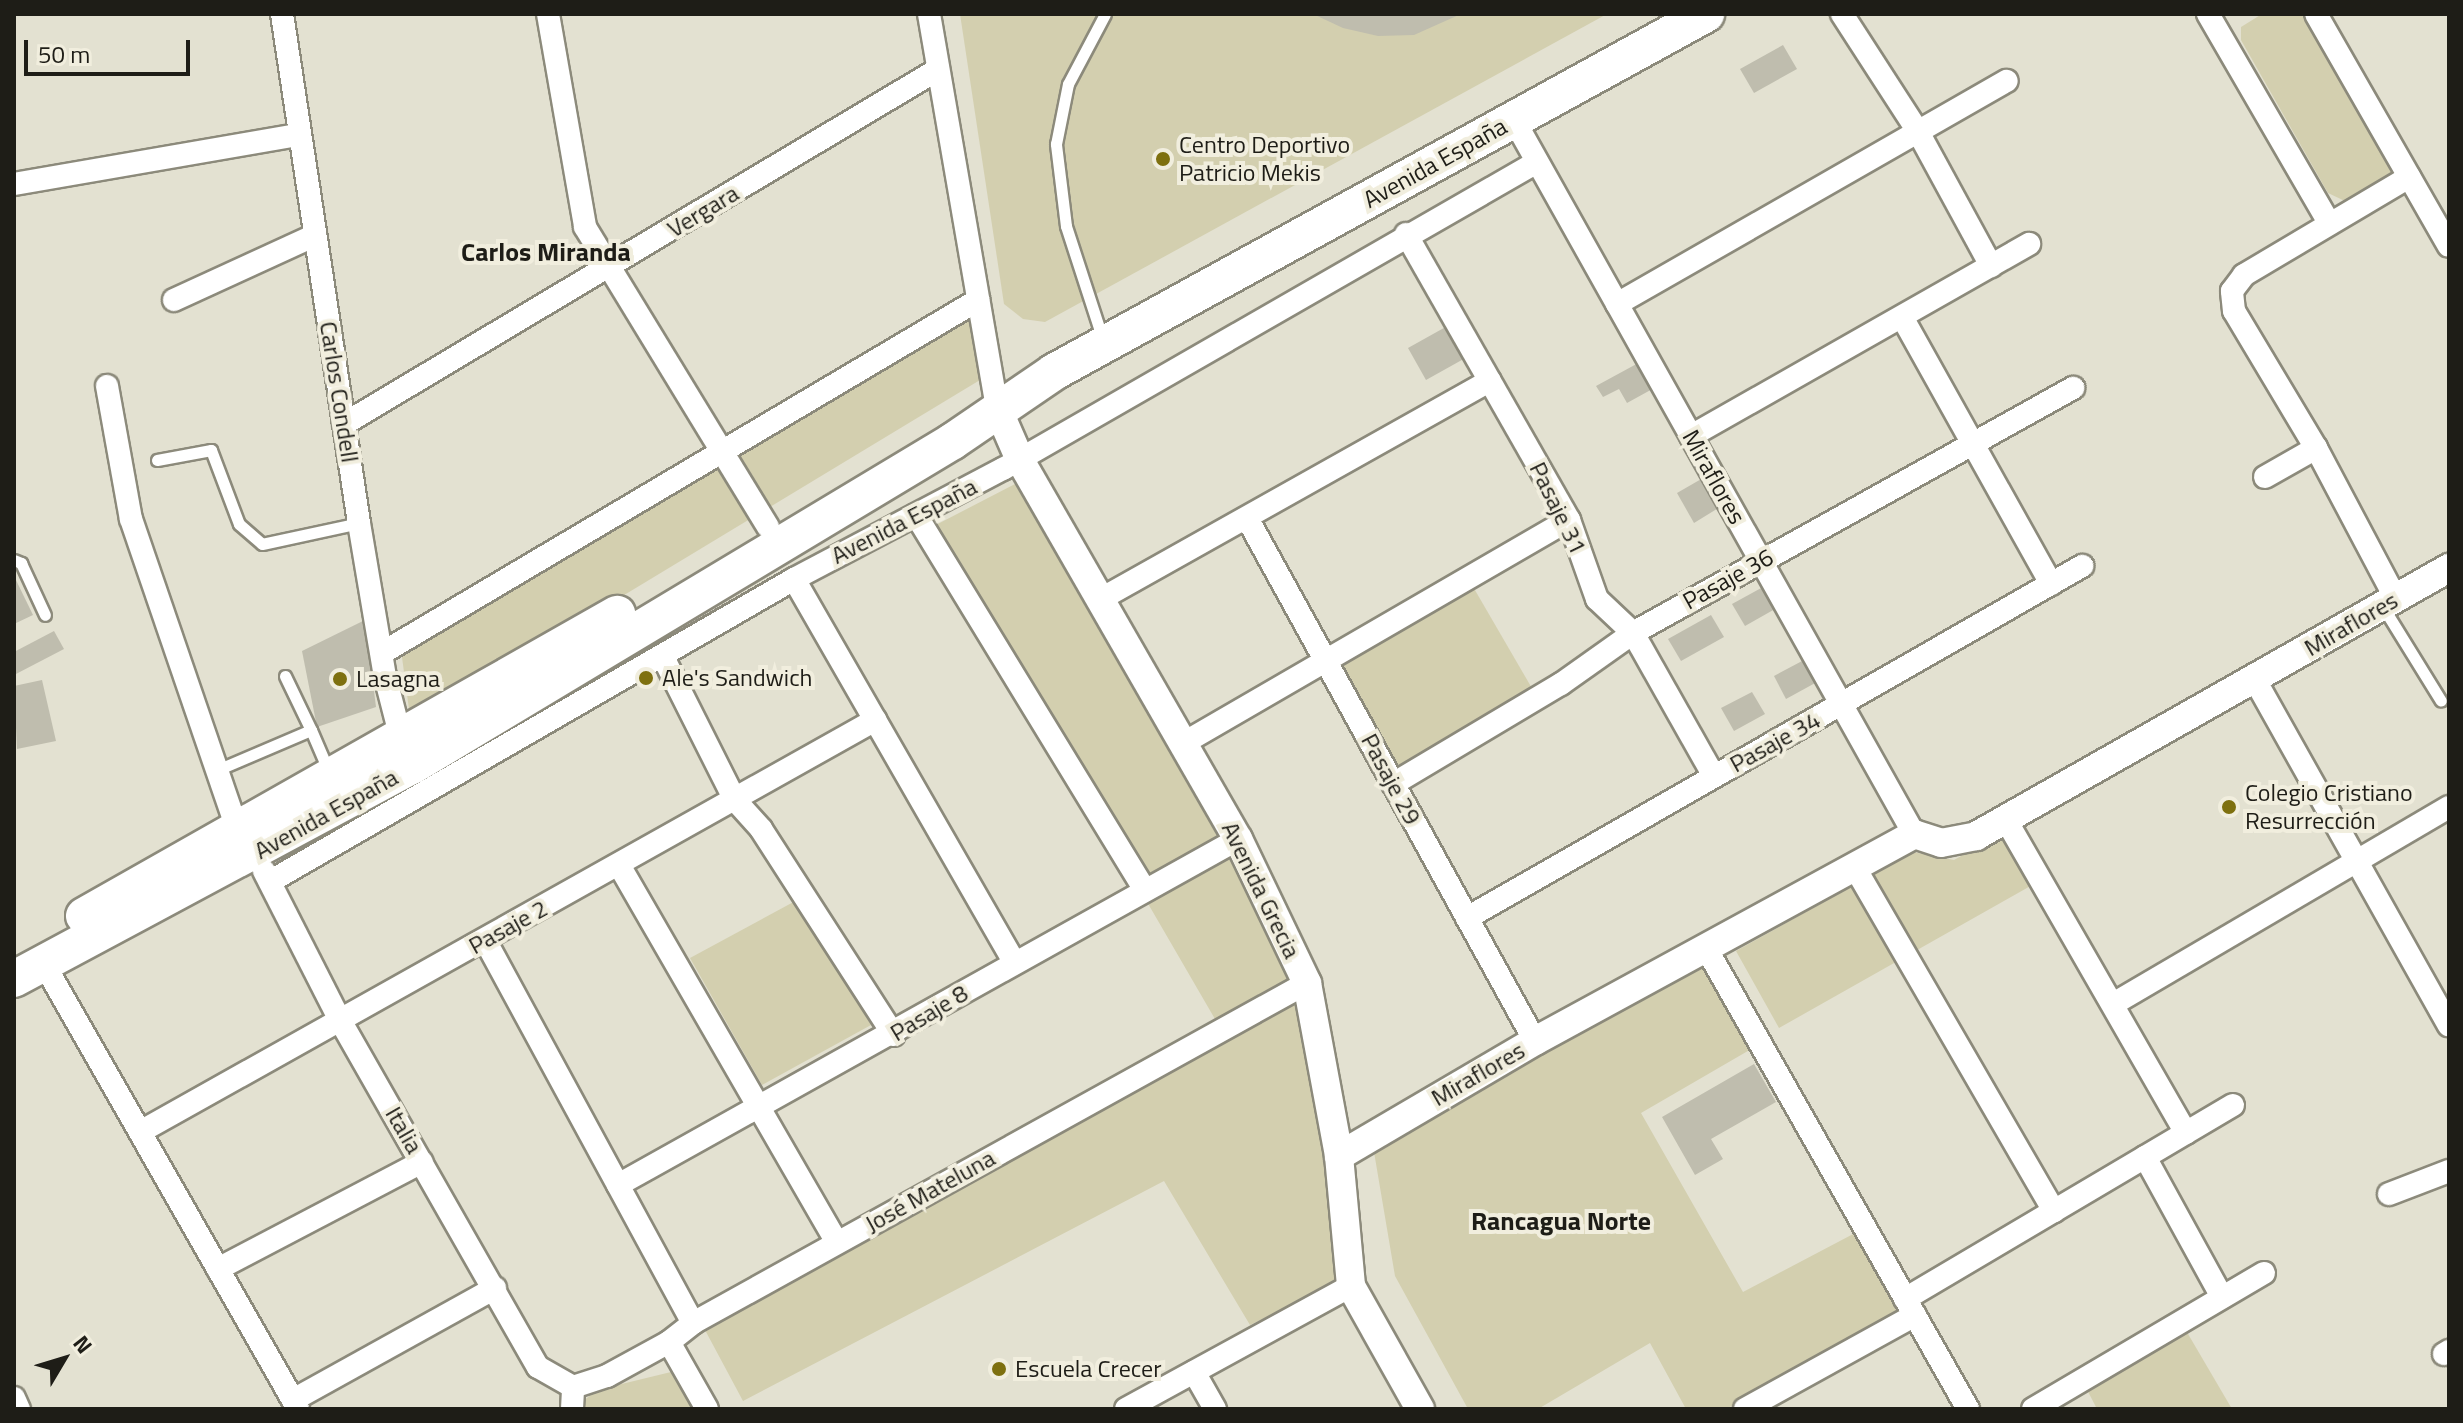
<!DOCTYPE html>
<meta charset="utf-8">
<style>
body{margin:0}
#map{position:relative;width:2463px;height:1423px;overflow:hidden;background:#e3e1d1;font-family:"Titillium Web",sans-serif}
div>[style]{position:absolute}
.green>*{inset:0;background:#d3cfaf}
.building>*{inset:0;background:#bfbdae}
.roads{filter:drop-shadow(2px 0 #8c8a7b) drop-shadow(-2px 0 #8c8a7b) drop-shadow(0 2px #8c8a7b) drop-shadow(0 -2px #8c8a7b)}
.service>*{height:11px;margin:-5.5px;padding:0 5.5px;transform-origin:5.5px;border-radius:5.5px;background:#fff}
.minor>*{height:22px;margin:-11px;padding:0 11px;transform-origin:11px;border-radius:11px;background:#fff}
.tertiary>*{height:28px;margin:-14px;padding:0 14px;transform-origin:14px;border-radius:14px;background:#fff}
.primary>*{height:36px;margin:-18px;padding:0 18px;transform-origin:18px;border-radius:18px;background:#fff}
.dots>*{width:22px;height:22px;translate:-50% -50%;box-sizing:border-box;border:4px solid #f1eede;border-radius:50%}
span{translate:-50% -50%;white-space:nowrap;text-align:center;line-height:1.15;-webkit-text-stroke:8px #f1eede;paint-order:stroke}
.poi-label{font-size:24px;color:#1e1d17}
.left{translate:0 -50%;text-align:left}
.street-label{font-size:24px;color:#1e1d17}
.neighbourhood-label{font-size:26px;color:#1e1d17;font-weight:700}
.frame{position:absolute;inset:0;border:16px solid #1e1d17;pointer-events:none}
.north{position:absolute;left:24px;top:1319px;width:80px;height:80px;-webkit-text-stroke:6px #f1eede;paint-order:stroke;rotate:52deg;font-size:22px;font-weight:700;line-height:32px;text-align:center;color:#1e1d17}
.north::after{content:'';display:block;margin:auto;width:28px;height:36px;background:#1e1d17;clip-path:polygon(50% 0,100% 100%,50% 72%,0 100%)}
.scale{position:absolute;left:24px;top:40px;width:166px;height:36px;box-sizing:border-box;border:4px solid #1e1d17;border-top:0;padding-left:10px;font-size:24px;line-height:28px;white-space:nowrap;color:#1e1d17;-webkit-text-stroke:6px #f1eede;paint-order:stroke}
</style>
<div id="map">
<div class="green">
<div style="clip-path:polygon(960px 14px,1607px 14px,1045px 322px,1023px 319px,1004px 304px)"></div>
<div style="clip-path:polygon(2262px 14px,2307px 14px,2392px 169px,2389px 177px,2347px 202px,2328px 193px,2241px 40px,2241px 27px)"></div>
<div style="clip-path:polygon(971px 298px,980px 380px,411px 724px,399px 635px)"></div>
<div style="clip-path:polygon(1015px 484px,1237px 856px,1297px 981px,1334px 1156px,1343px 1280px,1250px 1325px,1164px 1181px,743px 1401px,705px 1330px,1226px 1038px,930px 528px)"></div>
<div style="clip-path:polygon(1472px 585px,1537px 697px,1398px 777px,1334px 662px)"></div>
<div style="clip-path:polygon(2004px 832px,2034px 884px,1779px 1028px,1736px 951px,1913px 852px,1954px 860px)"></div>
<div style="clip-path:polygon(799px 899px,871px 1025px,762px 1085px,690px 958px)"></div>
<div style="clip-path:polygon(1703px 960px,1753px 1048px,1641px 1113px,1743px 1292px,1857px 1232px,1903px 1312px,1726px 1409px,1686px 1409px,1650px 1343px,1538px 1409px,1468px 1409px,1395px 1276px,1373px 1146px)"></div>
<div style="clip-path:polygon(2181px 1322px,2232px 1409px,2097px 1409px,2082px 1380px)"></div>
<div style="clip-path:polygon(671px 1372px,696px 1409px,573px 1409px,597px 1390px)"></div>
</div>
<div class="building">
<div style="clip-path:polygon(1313px 14px,1461px 14px,1414px 35px,1378px 36px,1343px 28px)"></div>
<div style="clip-path:polygon(1783px 45px,1797px 69px,1754px 93px,1740px 69px)"></div>
<div style="clip-path:polygon(1451px 324px,1469px 356px,1426px 380px,1408px 348px)"></div>
<div style="clip-path:polygon(1642px 361px,1656px 387px,1627px 403px,1619px 389px,1603px 397px,1596px 386px)"></div>
<div style="clip-path:polygon(1703px 478px,1720px 507px,1694px 523px,1677px 493px)"></div>
<div style="clip-path:polygon(14px 576px,33px 615px,14px 624px)"></div>
<div style="clip-path:polygon(1763px 587px,1775px 609px,1745px 626px,1732px 604px)"></div>
<div style="clip-path:polygon(1711px 615px,1724px 637px,1681px 661px,1668px 639px)"></div>
<div style="clip-path:polygon(365px 620px,376px 707px,317px 727px,302px 651px)"></div>
<div style="clip-path:polygon(54px 631px,64px 649px,14px 675px,14px 652px)"></div>
<div style="clip-path:polygon(1804px 660px,1817px 682px,1786px 699px,1774px 676px)"></div>
<div style="clip-path:polygon(42px 680px,56px 741px,17px 749px,14px 686px)"></div>
<div style="clip-path:polygon(1752px 692px,1765px 714px,1734px 731px,1721px 708px)"></div>
<div style="clip-path:polygon(1754px 1064px,1776px 1102px,1711px 1139px,1723px 1159px,1695px 1175px,1662px 1117px)"></div>
</div>
<div class="roads">
<div class="service">
<div style="left:1103px;top:340px;width:120px;rotate:-108deg"></div>
<div style="left:1066px;top:226px;width:83px;rotate:-97deg"></div>
<div style="left:1056px;top:144px;width:61px;rotate:-78.7deg"></div>
<div style="left:1068px;top:84px;width:79px;rotate:-62.1deg"></div>
<div style="left:157px;top:460px;width:55px;rotate:-10.5deg"></div>
<div style="left:211px;top:450px;width:79px;rotate:69.3deg"></div>
<div style="left:239px;top:524px;width:30px;rotate:41deg"></div>
<div style="left:262px;top:544px;width:99px;rotate:-12.2deg"></div>
<div style="left:14px;top:560px;width:8px;rotate:23deg"></div>
<div style="left:21px;top:563px;width:57px;rotate:65.2deg"></div>
<div style="left:2383px;top:607px;width:110px;rotate:58.3deg"></div>
<div style="left:285px;top:676px;width:60px;rotate:64.3deg"></div>
<div style="left:217px;top:770px;width:102px;rotate:-23.1deg"></div>
<div style="left:311px;top:730px;width:46px;rotate:66.8deg"></div>
</div>
<div class="minor">
<div style="left:282px;top:14px;width:515px;rotate:81.4deg"></div>
<div style="left:359px;top:523px;width:155px;rotate:80.4deg"></div>
<div style="left:385px;top:676px;width:72px;rotate:75.6deg"></div>
<div style="left:548px;top:14px;width:216px;rotate:80.1deg"></div>
<div style="left:585px;top:227px;width:351px;rotate:58.6deg"></div>
<div style="left:929px;top:14px;width:399px;rotate:80.2deg"></div>
<div style="left:1842px;top:14px;width:138px;rotate:57.1deg"></div>
<div style="left:1917px;top:130px;width:155px;rotate:61.4deg"></div>
<div style="left:2208px;top:14px;width:241px;rotate:59.9deg"></div>
<div style="left:2316px;top:14px;width:267px;rotate:60.2deg"></div>
<div style="left:1514px;top:120px;width:818px;rotate:60.74deg"></div>
<div style="left:14px;top:184px;width:289px;rotate:-9.8deg"></div>
<div style="left:1406px;top:234px;width:329px;rotate:60.3deg"></div>
<div style="left:1569px;top:520px;width:84px;rotate:70.5deg"></div>
<div style="left:1597px;top:599px;width:50px;rotate:43.4deg"></div>
<div style="left:1633px;top:633px;width:164px;rotate:60.5deg"></div>
<div style="left:174px;top:300px;width:155px;rotate:-24.7deg"></div>
<div style="left:1617px;top:304px;width:449px;rotate:-29.8deg"></div>
<div style="left:1902px;top:317px;width:306px;rotate:60.8deg"></div>
<div style="left:107px;top:386px;width:135px;rotate:79.8deg"></div>
<div style="left:131px;top:519px;width:331px;rotate:71.1deg"></div>
<div style="left:344px;top:424px;width:691px;rotate:-30.84deg"></div>
<div style="left:1691px;top:436px;width:389px;rotate:-29.6deg"></div>
<div style="left:2265px;top:477px;width:59px;rotate:-29.6deg"></div>
<div style="left:916px;top:515px;width:439px;rotate:58.6deg"></div>
<div style="left:1247px;top:518px;width:597px;rotate:61.16deg"></div>
<div style="left:794px;top:579px;width:442px;rotate:60.1deg"></div>
<div style="left:2396px;top:599px;width:171px;rotate:-117.9deg"></div>
<div style="left:2316px;top:448px;width:160px;rotate:-120.9deg"></div>
<div style="left:2234px;top:311px;width:20px;rotate:-96deg"></div>
<div style="left:2232px;top:291px;width:20px;rotate:-53deg"></div>
<div style="left:2244px;top:275px;width:192px;rotate:-30.7deg"></div>
<div style="left:1099px;top:600px;width:448px;rotate:-29.3deg"></div>
<div style="left:382px;top:653px;width:693px;rotate:-30.64deg"></div>
<div style="left:663px;top:657px;width:160px;rotate:63.3deg"></div>
<div style="left:735px;top:800px;width:39px;rotate:48deg"></div>
<div style="left:761px;top:829px;width:245px;rotate:57.2deg"></div>
<div style="left:2255px;top:680px;width:396px;rotate:60.7deg"></div>
<div style="left:1182px;top:744px;width:447px;rotate:-30.1deg"></div>
<div style="left:1393px;top:784px;width:196px;rotate:-30.8deg"></div>
<div style="left:1561px;top:684px;width:88px;rotate:-35.3deg"></div>
<div style="left:1633px;top:633px;width:504px;rotate:-29.11deg"></div>
<div style="left:2006px;top:820px;width:361px;rotate:60.1deg"></div>
<div style="left:619px;top:865px;width:435px;rotate:60deg"></div>
<div style="left:1854px;top:866px;width:399px;rotate:59.9deg"></div>
<div style="left:264px;top:871px;width:169px;rotate:63deg"></div>
<div style="left:341px;top:1022px;width:397px;rotate:60.3deg"></div>
<div style="left:538px;top:1367px;width:40px;rotate:29.7deg"></div>
<div style="left:271px;top:881px;width:604px;rotate:-30deg"></div>
<div style="left:794px;top:579px;width:236px;rotate:-27.8deg"></div>
<div style="left:1003px;top:469px;width:616px;rotate:-29.89deg"></div>
<div style="left:1467px;top:918px;width:709px;rotate:-29.78deg"></div>
<div style="left:485px;top:940px;width:436px;rotate:61.5deg"></div>
<div style="left:1706px;top:948px;width:530px;rotate:60.39deg"></div>
<div style="left:44px;top:964px;width:512px;rotate:60.28deg"></div>
<div style="left:2115px;top:1003px;width:387px;rotate:-30.4deg"></div>
<div style="left:140px;top:1132px;width:843px;rotate:-29.27deg"></div>
<div style="left:2145px;top:1157px;width:160px;rotate:61.2deg"></div>
<div style="left:618px;top:1185px;width:710px;rotate:-29.16deg"></div>
<div style="left:2389px;top:1194px;width:64px;rotate:-21deg"></div>
<div style="left:218px;top:1269px;width:230px;rotate:-27.7deg"></div>
<div style="left:1905px;top:1299px;width:381px;rotate:-30.6deg"></div>
<div style="left:669px;top:1342px;width:77px;rotate:60.4deg"></div>
<div style="left:2444px;top:1354px;width:6px;rotate:-31deg"></div>
<div style="left:1194px;top:1372px;width:43px;rotate:60.4deg"></div>
<div style="left:573px;top:1387px;width:36px;rotate:-18deg"></div>
<div style="left:607px;top:1376px;width:71px;rotate:-28.7deg"></div>
<div style="left:669px;top:1342px;width:31px;rotate:-38deg"></div>
<div style="left:693px;top:1323px;width:702px;rotate:-28.98deg"></div>
<div style="left:14px;top:1398px;width:12px;rotate:66deg"></div>
<div style="left:293px;top:1400px;width:231px;rotate:-29deg"></div>
<div style="left:572px;top:1409px;width:22px;rotate:-87deg"></div>
<div style="left:1126px;top:1409px;width:256px;rotate:-28.7deg"></div>
<div style="left:1745px;top:1409px;width:194px;rotate:-28.9deg"></div>
<div style="left:2033px;top:1409px;width:268px;rotate:-30.5deg"></div>
</div>
<div class="tertiary">
<div style="left:997px;top:407px;width:58px;rotate:66.5deg"></div>
<div style="left:1020px;top:460px;width:437px;rotate:60.1deg"></div>
<div style="left:1238px;top:839px;width:160px;rotate:64.4deg"></div>
<div style="left:1307px;top:983px;width:176px;rotate:79.5deg"></div>
<div style="left:1339px;top:1156px;width:131px;rotate:84.7deg"></div>
<div style="left:1351px;top:1286px;width:141px;rotate:60.7deg"></div>
<div style="left:1339px;top:1156px;width:227px;rotate:-30.4deg"></div>
<div style="left:1535px;top:1041px;width:432px;rotate:-28.6deg"></div>
<div style="left:1914px;top:834px;width:28px;rotate:18deg"></div>
<div style="left:1941px;top:843px;width:36px;rotate:-11deg"></div>
<div style="left:1976px;top:836px;width:544px;rotate:-29.54deg"></div>
</div>
<div class="primary">
<div style="left:84px;top:916px;width:613px;rotate:-29.54deg"></div>
<div style="left:14px;top:979px;width:451px;rotate:-28.2deg"></div>
<div style="left:412px;top:766px;width:631px;rotate:-30.99deg"></div>
<div style="left:953px;top:441px;width:122px;rotate:-34.3deg"></div>
<div style="left:1054px;top:372px;width:744px;rotate:-28.77deg"></div>
</div>
</div>
<div class="dots">
<div style="left:1163px;top:159px;background:#7e700f"></div>
<div style="left:646px;top:678px;background:#7e700f"></div>
<div style="left:340px;top:679px;background:#7e700f"></div>
<div style="left:2229px;top:807px;background:#7e700f"></div>
<div style="left:999px;top:1369px;background:#7e700f"></div>
</div>
<div class="poi-label">
<span class="left" style="left:1179px;top:159px">Centro Deportivo<br>Patricio Mekis</span>
<span class="left" style="left:662px;top:678px">Ale's Sandwich</span>
<span class="left" style="left:356px;top:679px">Lasagna</span>
<span class="left" style="left:2245px;top:807px">Colegio Cristiano<br>Resurrección</span>
<span class="left" style="left:1015px;top:1369px">Escuela Crecer</span>
</div>
<div class="street-label">
<span style="left:1435px;top:163px;rotate:-29deg">Avenida España</span>
<span style="left:703px;top:211px;rotate:-31deg">Vergara</span>
<span style="left:339px;top:392px;rotate:81deg">Carlos Condell</span>
<span style="left:1714px;top:477px;rotate:61deg">Miraflores</span>
<span style="left:1558px;top:508px;rotate:64deg">Pasaje 31</span>
<span style="left:904px;top:521px;rotate:-27deg">Avenida España</span>
<span style="left:1728px;top:579px;rotate:-29deg">Pasaje 36</span>
<span style="left:2351px;top:624px;rotate:-30deg">Miraflores</span>
<span style="left:1775px;top:742px;rotate:-29deg">Pasaje 34</span>
<span style="left:1391px;top:779px;rotate:62deg">Pasaje 29</span>
<span style="left:326px;top:814px;rotate:-29deg">Avenida España</span>
<span style="left:1261px;top:890px;rotate:64deg">Avenida Grecia</span>
<span style="left:508px;top:927px;rotate:-29deg">Pasaje 2</span>
<span style="left:929px;top:1013px;rotate:-31deg">Pasaje 8</span>
<span style="left:1478px;top:1074px;rotate:-30deg">Miraflores</span>
<span style="left:404px;top:1130px;rotate:60deg">Italia</span>
<span style="left:930px;top:1191px;rotate:-29deg">José Mateluna</span>
</div>
<div class="neighbourhood-label">
<span style="left:546px;top:252px">Carlos Miranda</span>
<span style="left:1561px;top:1221px">Rancagua Norte</span>
</div>
<div class="frame"></div>
<div class="north">N</div>
<div class="scale">50 m</div>
</div>
